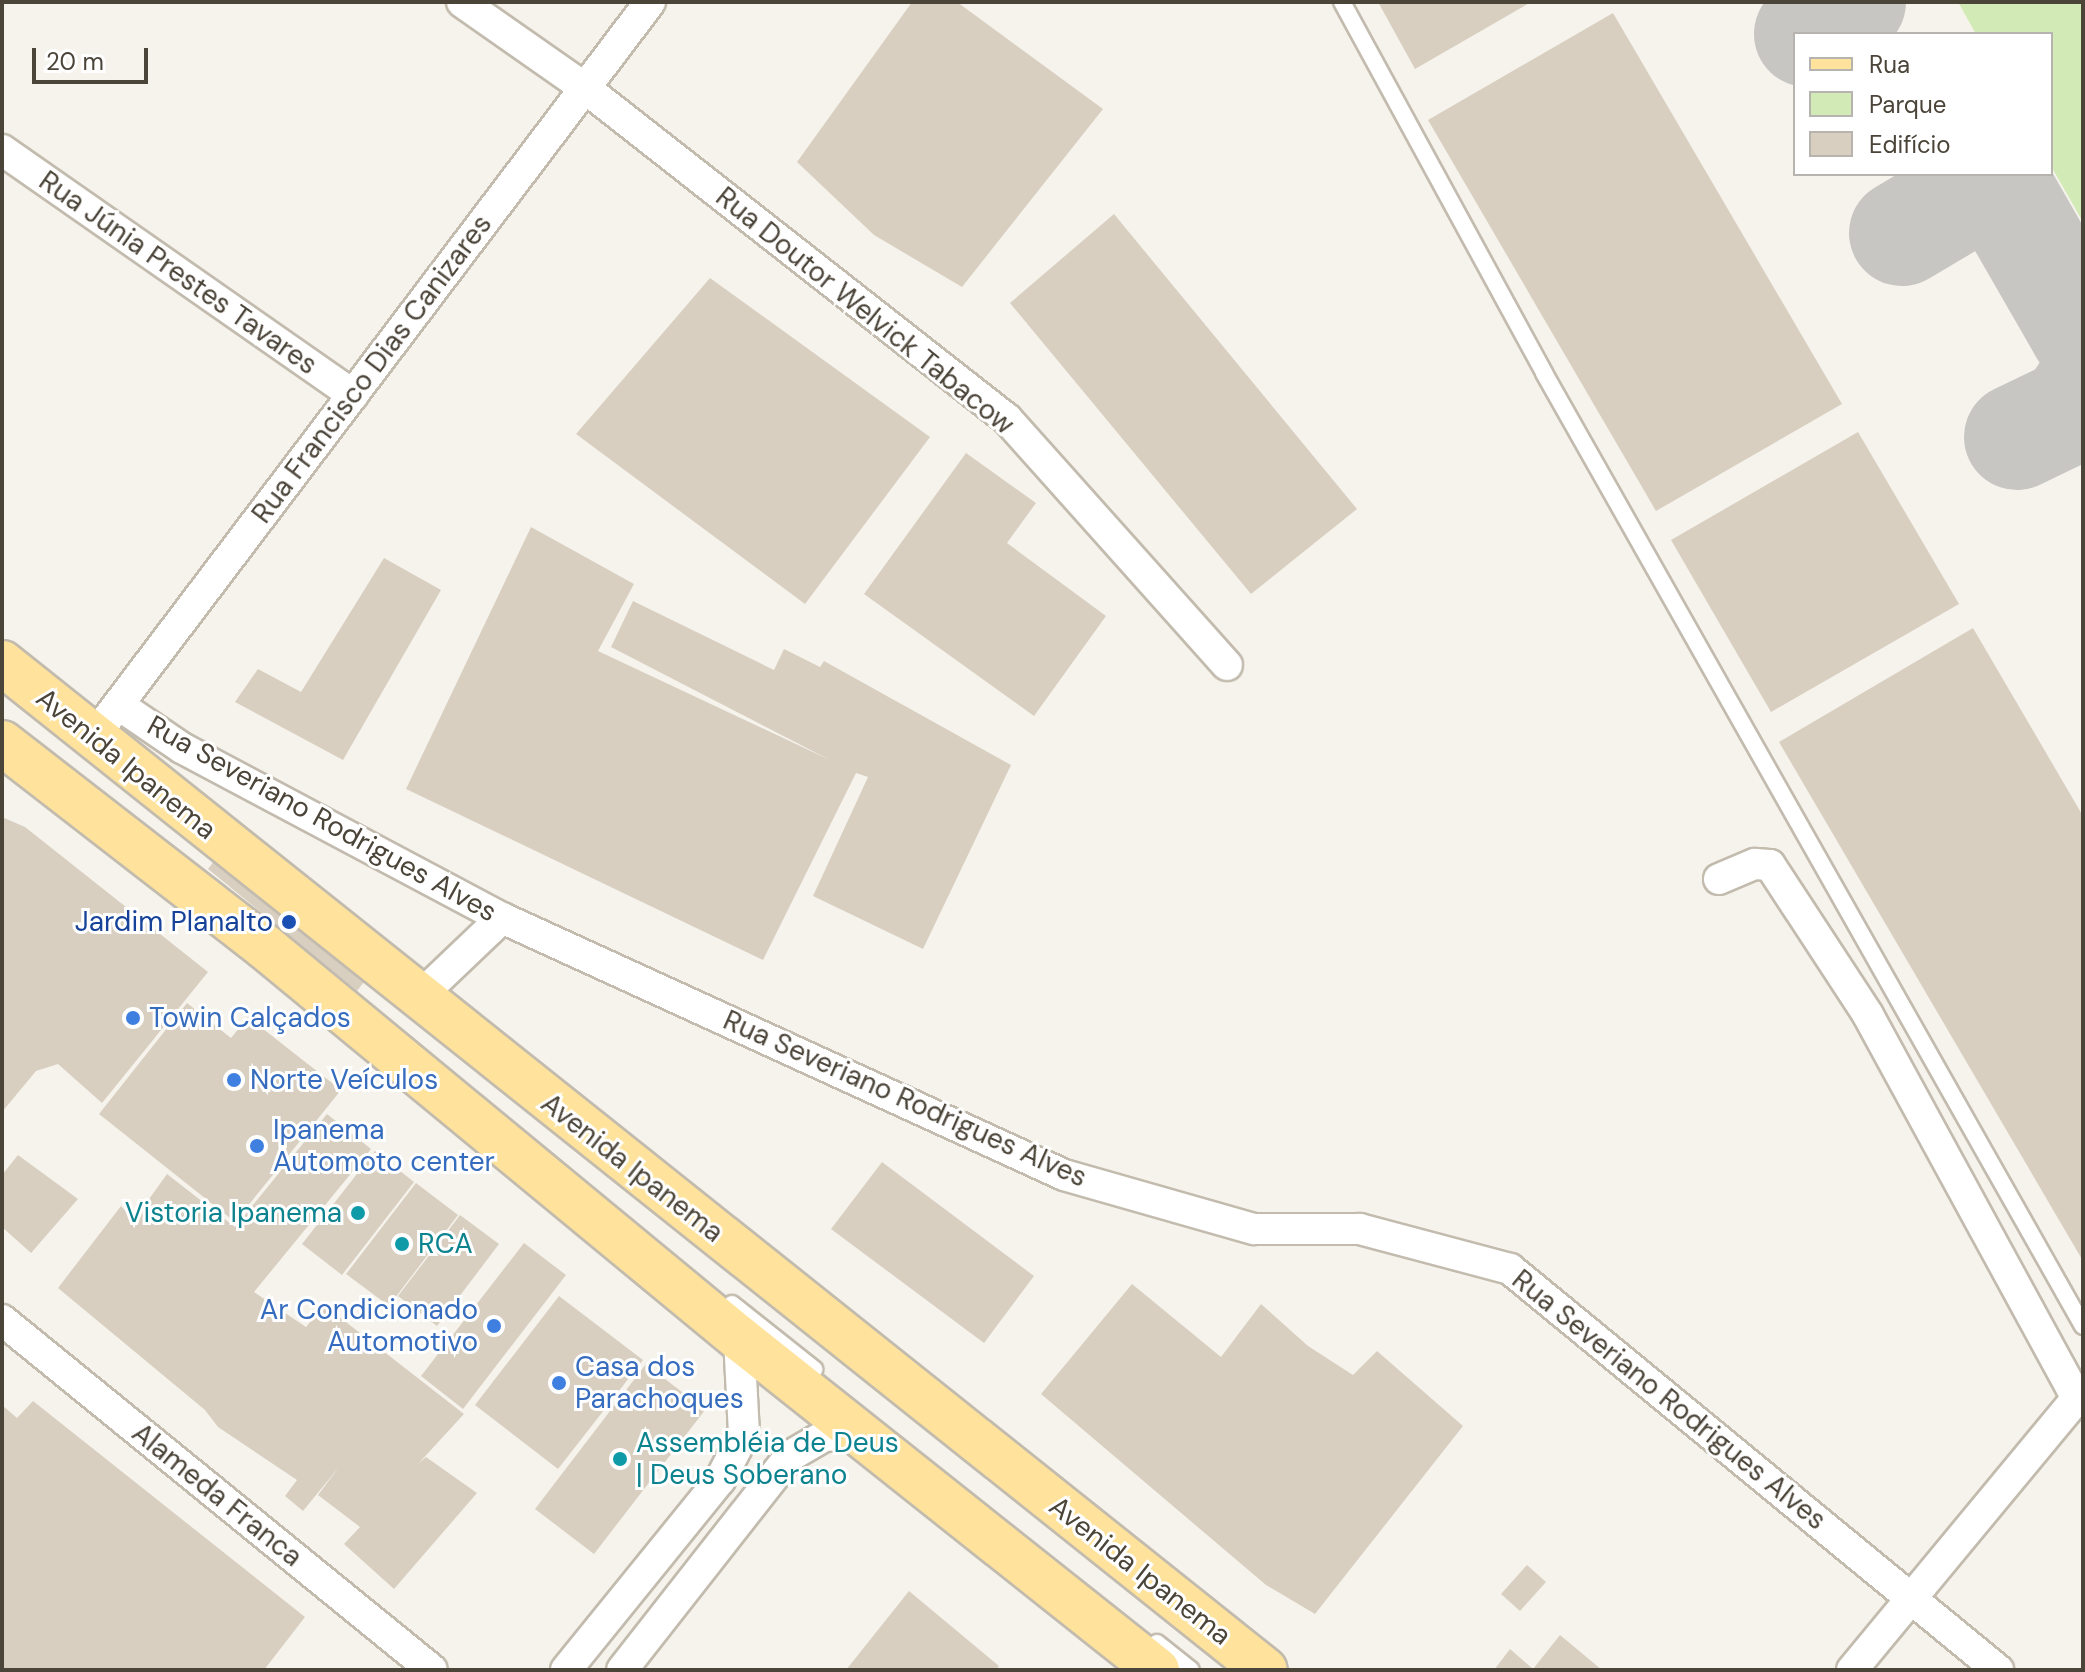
<!DOCTYPE html>
<meta charset="utf-8">
<style>
body{margin:0}
#map{position:relative;width:2085px;height:1672px;overflow:hidden;background:#f6f3ec;font-family:"DM Sans",sans-serif}
div>[style]{position:absolute}
.green>*{inset:0;background:#d2eab5}
.taxiway>*{height:106px;margin:-53px;padding:0 53px;transform-origin:53px;border-radius:53px;background:#c8c6c3}
.building>*{inset:0;background:#d8cfc1}
.roads{filter:drop-shadow(2px 0 #c2bbae) drop-shadow(-2px 0 #c2bbae) drop-shadow(0 2px #c2bbae) drop-shadow(0 -2px #c2bbae)}
.service>*{height:16px;margin:-8px;padding:0 8px;transform-origin:8px;border-radius:8px;background:#fff}
.minor>*{height:30px;margin:-15px;padding:0 15px;transform-origin:15px;border-radius:15px;background:#fff}
.primary>*{height:44px;margin:-22px;padding:0 22px;transform-origin:22px;border-radius:22px;background:#ffe39c}
.dots>*{width:22px;height:22px;translate:-50% -50%;box-sizing:border-box;border:4px solid #fff;border-radius:50%}
span{translate:-50% -50%;white-space:nowrap;text-align:center;line-height:1.15;-webkit-text-stroke:6px #fff;paint-order:stroke}
.street-label{font-size:28px;color:#4b4439}
.transit-label{font-size:28px;color:#164399}
.right{translate:-100% -50%;text-align:right}
.shop-label{font-size:28px;color:#366cbe}
.left{translate:0 -50%;text-align:left}
.culture-label{font-size:28px;color:#0d838f}
.frame{position:absolute;inset:0;border:4px solid #4b4439;pointer-events:none}
.legend{position:absolute;left:1793px;top:32px;width:260px;height:144px;box-sizing:border-box;background:#fff;border:2px solid #b7b4b0;margin:0;padding:10px 14px;list-style:none;font-size:24px;color:#4b4439}
.legend li{display:flex;align-items:center;gap:16px;height:40px}
.legend b{width:40px;border:2px solid #b7b4b0}
.scale{position:absolute;left:32px;top:48px;width:116px;height:36px;box-sizing:border-box;border:4px solid #4b4439;border-top:0;padding-left:10px;font-size:24px;line-height:28px;white-space:nowrap;color:#4b4439;-webkit-text-stroke:6px #fff;paint-order:stroke}
</style>
<div id="map">
<div class="green">
<div style="clip-path:polygon(1958px 2px,2083px 2px,2083px 222px,2051px 166px,2051px 34px,1976px 34px)"></div>
</div>
<div class="taxiway">
<div style="left:1807px;top:34px;width:56px;rotate:-34.8deg"></div>
<div style="left:1992px;top:174px;width:182px;rotate:60.1deg"></div>
<div style="left:1902px;top:233px;width:69px;rotate:-30.7deg"></div>
<div style="left:1961px;top:198px;width:28px;rotate:-58deg"></div>
<div style="left:2017px;top:437px;width:60px;rotate:-25.7deg"></div>
<div style="left:2071px;top:411px;width:22px;rotate:-56deg"></div>
</div>
<div class="building">
<div style="clip-path:polygon(912px 2px,957px 2px,1103px 109px,962px 287px,874px 235px,797px 162px)"></div>
<div style="clip-path:polygon(1378px 2px,1531px 2px,1415px 69px)"></div>
<div style="clip-path:polygon(1613px 13px,1842px 404px,1656px 511px,1428px 120px)"></div>
<div style="clip-path:polygon(1114px 214px,1357px 509px,1251px 594px,1010px 303px)"></div>
<div style="clip-path:polygon(710px 278px,930px 437px,805px 604px,576px 434px)"></div>
<div style="clip-path:polygon(1858px 432px,1959px 604px,1771px 712px,1671px 540px)"></div>
<div style="clip-path:polygon(966px 453px,1036px 503px,1007px 543px,1106px 616px,1034px 716px,864px 594px)"></div>
<div style="clip-path:polygon(531px 527px,634px 584px,598px 651px,830px 760px,611px 647px,633px 601px,774px 670px,784px 649px,820px 667px,824px 661px,1011px 765px,923px 949px,813px 896px,868px 777px,856px 773px,763px 960px,406px 789px)"></div>
<div style="clip-path:polygon(384px 558px,441px 590px,343px 760px,235px 702px,258px 669px,301px 692px)"></div>
<div style="clip-path:polygon(1973px 628px,2083px 816px,2083px 1261px,1779px 742px)"></div>
<div style="clip-path:polygon(2px 817px,25px 827px,208px 972px,102px 1103px,58px 1064px,36px 1071px,2px 1112px)"></div>
<div style="clip-path:polygon(221px 852px,370px 974px,357px 991px,208px 869px)"></div>
<div style="clip-path:polygon(187px 1003px,231px 1038px,248px 1017px,341px 1090px,235px 1222px,99px 1114px)"></div>
<div style="clip-path:polygon(327px 1114px,371px 1149px,254px 1292px,306px 1327px,324px 1305px,464px 1414px,418px 1464px,426px 1457px,477px 1493px,394px 1589px,344px 1544px,360px 1527px,318px 1495px,339px 1467px,303px 1511px,285px 1496px,297px 1480px,218px 1427px,205px 1410px,58px 1288px,121px 1206px,134px 1220px,167px 1174px,235px 1227px)"></div>
<div style="clip-path:polygon(375px 1151px,414px 1182px,342px 1275px,302px 1244px)"></div>
<div style="clip-path:polygon(18px 1155px,78px 1199px,31px 1253px,2px 1227px,2px 1175px)"></div>
<div style="clip-path:polygon(882px 1162px,1034px 1276px,984px 1343px,831px 1229px)"></div>
<div style="clip-path:polygon(416px 1183px,458px 1215px,389px 1306px,346px 1274px)"></div>
<div style="clip-path:polygon(460px 1215px,499px 1244px,437px 1326px,398px 1296px)"></div>
<div style="clip-path:polygon(524px 1243px,566px 1275px,463px 1409px,421px 1376px)"></div>
<div style="clip-path:polygon(1132px 1284px,1221px 1357px,1261px 1304px,1308px 1346px,1353px 1375px,1377px 1351px,1463px 1426px,1315px 1614px,1266px 1585px,1041px 1394px)"></div>
<div style="clip-path:polygon(559px 1296px,643px 1360px,558px 1469px,475px 1405px)"></div>
<div style="clip-path:polygon(646px 1364px,705px 1410px,594px 1554px,535px 1509px)"></div>
<div style="clip-path:polygon(33px 1401px,305px 1617px,264px 1670px,2px 1670px,2px 1405px,17px 1418px)"></div>
<div style="clip-path:polygon(1527px 1565px,1546px 1582px,1520px 1611px,1501px 1594px)"></div>
<div style="clip-path:polygon(909px 1591px,999px 1666px,996px 1670px,846px 1670px)"></div>
<div style="clip-path:polygon(1560px 1635px,1602px 1670px,1494px 1670px,1510px 1649px,1533px 1669px)"></div>
</div>
<div class="roads">
<div class="service">
<div style="left:1342px;top:2px;width:422px;rotate:61.4deg"></div>
<div style="left:1544px;top:373px;width:1095px;rotate:60.51deg"></div>
<div style="left:732px;top:1304px;width:105px;rotate:38.4deg"></div>
<div style="left:1157px;top:1643px;width:43px;rotate:38.5deg"></div>
</div>
<div class="minor">
<div style="left:462px;top:2px;width:150px;rotate:35deg"></div>
<div style="left:585px;top:88px;width:536px;rotate:38.11deg"></div>
<div style="left:1007px;top:419px;width:330px;rotate:48.2deg"></div>
<div style="left:2px;top:150px;width:428px;rotate:34.9deg"></div>
<div style="left:119px;top:705px;width:76px;rotate:34.3deg"></div>
<div style="left:182px;top:748px;width:362px;rotate:28deg"></div>
<div style="left:502px;top:918px;width:618px;rotate:24.57deg"></div>
<div style="left:1064px;top:1175px;width:198px;rotate:15.9deg"></div>
<div style="left:1254px;top:1229px;width:106px"></div>
<div style="left:1360px;top:1229px;width:155px;rotate:14.9deg"></div>
<div style="left:1510px;top:1269px;width:632px;rotate:39.41deg"></div>
<div style="left:108px;top:718px;width:898px;rotate:-52.87deg"></div>
<div style="left:1719px;top:879px;width:39px;rotate:-23deg"></div>
<div style="left:1755px;top:864px;width:15px;rotate:4deg"></div>
<div style="left:1770px;top:865px;width:179px;rotate:56.8deg"></div>
<div style="left:1868px;top:1015px;width:436px;rotate:61.4deg"></div>
<div style="left:2077px;top:1398px;width:353px;rotate:129.6deg"></div>
<div style="left:418px;top:998px;width:116px;rotate:-43.6deg"></div>
<div style="left:2px;top:1320px;width:554px;rotate:39.14deg"></div>
<div style="left:566px;top:1670px;width:245px;rotate:-51deg"></div>
<div style="left:720px;top:1480px;width:52px;rotate:-62.4deg"></div>
<div style="left:744px;top:1434px;width:96px;rotate:-93deg"></div>
<div style="left:622px;top:1670px;width:272px;rotate:-51.9deg"></div>
<div style="left:790px;top:1456px;width:42px;rotate:-30.3deg"></div>
<div style="left:826px;top:1435px;width:40px;rotate:5.7deg"></div>
</div>
<div class="primary">
<div style="left:2px;top:663px;width:1615px;rotate:38.57deg"></div>
<div style="left:2px;top:743px;width:333px;rotate:37.8deg"></div>
<div style="left:265px;top:947px;width:614px;rotate:39.52deg"></div>
<div style="left:739px;top:1338px;width:534px;rotate:38.46deg"></div>
</div>
</div>
<div class="dots">
<div style="left:289px;top:922px;background:#1a4fb4"></div>
<div style="left:133px;top:1018px;background:#3f7fe0"></div>
<div style="left:234px;top:1080px;background:#3f7fe0"></div>
<div style="left:257px;top:1146px;background:#3f7fe0"></div>
<div style="left:358px;top:1213px;background:#0f9aa8"></div>
<div style="left:402px;top:1244px;background:#0f9aa8"></div>
<div style="left:494px;top:1326px;background:#3f7fe0"></div>
<div style="left:559px;top:1383px;background:#3f7fe0"></div>
<div style="left:620px;top:1459px;background:#0f9aa8"></div>
</div>
<div class="street-label">
<span style="left:178px;top:273px;rotate:35deg">Rua Júnia Prestes Tavares</span>
<span style="left:865px;top:311px;rotate:39deg">Rua Doutor Welvick Tabacow</span>
<span style="left:372px;top:369px;rotate:-53deg">Rua Francisco Dias Canizares</span>
<span style="left:126px;top:764px;rotate:39deg">Avenida Ipanema</span>
<span style="left:322px;top:819px;rotate:29deg">Rua Severiano Rodrigues Alves</span>
<span style="left:905px;top:1099px;rotate:24deg">Rua Severiano Rodrigues Alves</span>
<span style="left:632px;top:1168px;rotate:38deg">Avenida Ipanema</span>
<span style="left:1669px;top:1400px;rotate:39deg">Rua Severiano Rodrigues Alves</span>
<span style="left:217px;top:1495px;rotate:39deg">Alameda Franca</span>
<span style="left:1140px;top:1571px;rotate:38deg">Avenida Ipanema</span>
</div>
<div class="transit-label">
<span class="right" style="left:273px;top:922px">Jardim Planalto</span>
</div>
<div class="shop-label">
<span class="left" style="left:149px;top:1018px">Towin Calçados</span>
<span class="left" style="left:250px;top:1080px">Norte Veículos</span>
<span class="left" style="left:273px;top:1146px">Ipanema<br>Automoto center</span>
<span class="right" style="left:478px;top:1326px">Ar Condicionado<br>Automotivo</span>
<span class="left" style="left:575px;top:1383px">Casa dos<br>Parachoques</span>
</div>
<div class="culture-label">
<span class="right" style="left:342px;top:1213px">Vistoria Ipanema</span>
<span class="left" style="left:418px;top:1244px">RCA</span>
<span class="left" style="left:636px;top:1459px">Assembléia de Deus<br>| Deus Soberano</span>
</div>
<div class="frame"></div>
<ul class="legend">
<li><b style="height:10px;background:#ffe39c"></b>Rua</li>
<li><b style="height:22px;background:#d2eab5"></b>Parque</li>
<li><b style="height:22px;background:#d8cfc1"></b>Edifício</li>
</ul>
<div class="scale">20 m</div>
</div>
